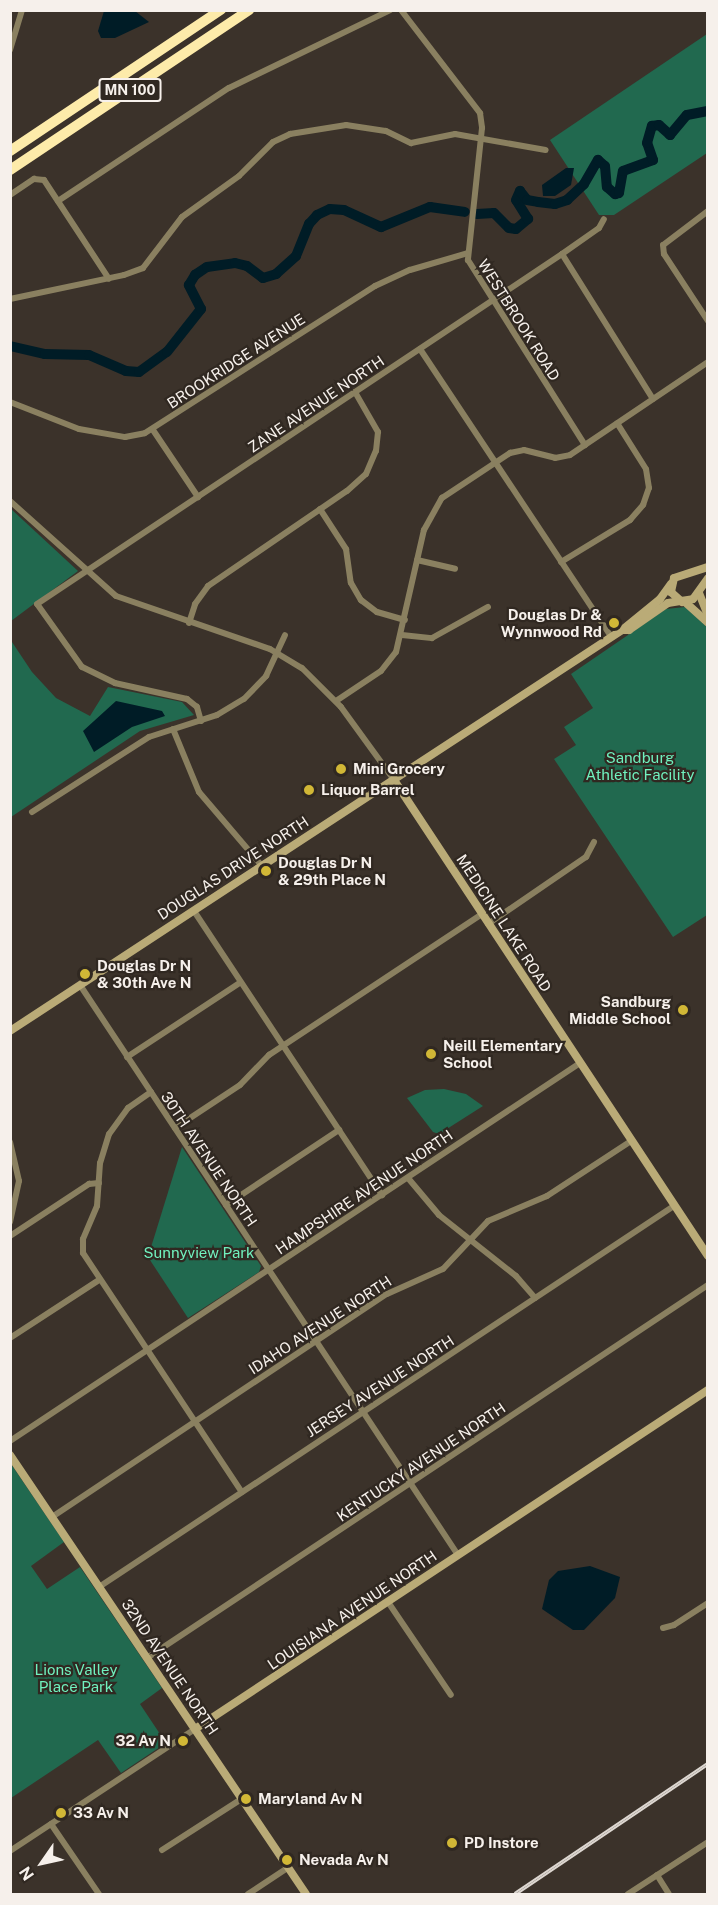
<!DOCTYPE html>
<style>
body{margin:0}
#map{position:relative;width:718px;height:1905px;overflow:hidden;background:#3b322a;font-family:"Public Sans",sans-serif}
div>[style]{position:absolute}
.green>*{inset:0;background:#21694f}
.water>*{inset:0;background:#001c26}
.river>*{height:10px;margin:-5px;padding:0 5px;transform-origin:5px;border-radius:5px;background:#001c26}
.street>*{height:6px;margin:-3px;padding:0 3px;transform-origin:3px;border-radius:3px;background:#8a8060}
.secondary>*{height:8px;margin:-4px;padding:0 4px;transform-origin:4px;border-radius:4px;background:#baab77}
.highway>*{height:10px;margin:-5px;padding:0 5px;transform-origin:5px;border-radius:5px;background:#fdebaa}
.rail>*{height:4px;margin-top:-2px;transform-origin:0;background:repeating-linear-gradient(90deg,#302821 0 4.5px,#ddd7d1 0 9px);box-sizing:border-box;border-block:2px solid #ddd7d1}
.dots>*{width:16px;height:16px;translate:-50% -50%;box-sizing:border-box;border:3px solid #302821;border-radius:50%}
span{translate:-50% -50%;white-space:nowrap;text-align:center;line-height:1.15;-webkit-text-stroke:4.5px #302821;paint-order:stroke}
.shield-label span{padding:2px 4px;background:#302821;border:2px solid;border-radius:4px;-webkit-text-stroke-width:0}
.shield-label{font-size:14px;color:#f6f0eb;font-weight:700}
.street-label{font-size:15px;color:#f6f0eb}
.poi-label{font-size:15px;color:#f6f0eb;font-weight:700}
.right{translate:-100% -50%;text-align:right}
.left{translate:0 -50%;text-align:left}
.park-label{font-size:15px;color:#70f1be}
.frame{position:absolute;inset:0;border:12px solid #f6f0eb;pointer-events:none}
.north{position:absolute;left:12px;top:1833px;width:60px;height:60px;-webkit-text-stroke:4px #302821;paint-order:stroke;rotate:236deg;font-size:16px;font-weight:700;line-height:24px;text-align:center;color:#f6f0eb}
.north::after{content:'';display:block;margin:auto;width:21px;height:27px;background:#f6f0eb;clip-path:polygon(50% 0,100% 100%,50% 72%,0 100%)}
</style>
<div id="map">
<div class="green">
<div style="clip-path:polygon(707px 34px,707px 153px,614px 215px,599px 215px,550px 140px)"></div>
<div style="clip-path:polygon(10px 508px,78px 571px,11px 621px,10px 621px)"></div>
<div style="clip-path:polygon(685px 607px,708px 628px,707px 915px,673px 937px,554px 759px,576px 745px,564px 727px,593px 708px,571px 674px,666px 609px)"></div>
<div style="clip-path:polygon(10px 639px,32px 672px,56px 698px,90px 716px,108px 687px,182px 702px,194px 715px,140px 731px,11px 817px)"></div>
<div style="clip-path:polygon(444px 1089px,466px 1094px,483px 1106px,439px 1134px,433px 1132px,407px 1098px,425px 1090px)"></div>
<div style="clip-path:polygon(182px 1147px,261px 1266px,259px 1272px,188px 1318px,148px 1257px)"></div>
<div style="clip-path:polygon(11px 1464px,64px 1542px,31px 1566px,47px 1589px,80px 1567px,162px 1688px,140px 1704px,166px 1743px,121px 1773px,98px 1740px,11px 1798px)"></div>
</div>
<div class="water">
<div style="clip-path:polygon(104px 11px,135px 11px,149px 22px,115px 38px,101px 38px,98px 31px)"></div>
<div style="clip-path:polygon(566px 168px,574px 168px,571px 185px,555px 196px,543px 196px,542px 185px)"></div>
<div style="clip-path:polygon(116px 701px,162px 711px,165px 716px,132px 727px,94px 752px,83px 731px)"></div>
<div style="clip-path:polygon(590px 1566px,620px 1577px,615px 1598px,584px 1630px,573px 1630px,542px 1609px,549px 1580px,558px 1571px)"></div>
</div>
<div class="river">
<div style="left:477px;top:214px;width:17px;rotate:-3deg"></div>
<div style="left:494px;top:213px;width:21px;rotate:45deg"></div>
<div style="left:509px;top:228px;width:7px;rotate:8deg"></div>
<div style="left:516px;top:229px;width:16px;rotate:-40deg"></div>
<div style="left:528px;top:219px;width:22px;rotate:-122deg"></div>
<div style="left:516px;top:200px;width:10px;rotate:-66deg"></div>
<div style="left:520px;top:191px;width:11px;rotate:52deg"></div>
<div style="left:527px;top:200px;width:11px;rotate:10deg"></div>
<div style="left:538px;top:202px;width:17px;rotate:7deg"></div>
<div style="left:555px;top:204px;width:13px;rotate:-18deg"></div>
<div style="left:567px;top:200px;width:23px;rotate:-43deg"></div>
<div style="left:584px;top:184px;width:28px;rotate:-60deg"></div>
<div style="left:598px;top:160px;width:9px;rotate:41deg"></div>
<div style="left:605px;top:166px;width:21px;rotate:85deg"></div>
<div style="left:607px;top:187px;width:11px;rotate:41deg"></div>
<div style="left:615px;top:194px;width:4px;rotate:-14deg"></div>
<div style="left:619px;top:193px;width:22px;rotate:-80deg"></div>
<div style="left:623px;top:171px;width:32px;rotate:-20deg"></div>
<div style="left:653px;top:160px;width:18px;rotate:-109deg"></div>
<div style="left:647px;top:143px;width:18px;rotate:-74deg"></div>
<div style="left:652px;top:126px;width:7px;rotate:-8deg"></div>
<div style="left:659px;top:125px;width:15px;rotate:42deg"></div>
<div style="left:670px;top:135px;width:26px;rotate:-50deg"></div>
<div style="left:687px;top:115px;width:21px;rotate:-11deg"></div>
<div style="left:10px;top:346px;width:36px;rotate:13deg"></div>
<div style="left:45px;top:354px;width:44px;rotate:1.3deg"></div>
<div style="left:89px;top:355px;width:40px;rotate:23.4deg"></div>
<div style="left:126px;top:371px;width:13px;rotate:4deg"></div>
<div style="left:139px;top:372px;width:34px;rotate:-36deg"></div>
<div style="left:167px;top:352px;width:55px;rotate:-51.7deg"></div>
<div style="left:201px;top:309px;width:27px;rotate:-117deg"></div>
<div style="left:189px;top:285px;width:12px;rotate:-59deg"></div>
<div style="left:195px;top:275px;width:14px;rotate:-34deg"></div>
<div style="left:207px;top:267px;width:28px;rotate:-8deg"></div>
<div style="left:235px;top:263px;width:12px;rotate:14deg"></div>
<div style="left:247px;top:266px;width:20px;rotate:37deg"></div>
<div style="left:263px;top:278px;width:14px;rotate:-17deg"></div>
<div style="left:276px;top:274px;width:27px;rotate:-42deg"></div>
<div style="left:296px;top:256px;width:35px;rotate:-68deg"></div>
<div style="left:309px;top:224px;width:12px;rotate:-48deg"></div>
<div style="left:317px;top:215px;width:14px;rotate:-25deg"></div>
<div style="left:330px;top:209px;width:14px;rotate:4deg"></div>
<div style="left:344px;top:210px;width:41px;rotate:24.7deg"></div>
<div style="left:381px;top:227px;width:53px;rotate:-22.2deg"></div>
<div style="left:430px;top:207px;width:35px;rotate:8deg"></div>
</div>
<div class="street">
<div style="left:401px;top:10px;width:130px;rotate:52.5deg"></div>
<div style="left:480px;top:113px;width:15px;rotate:82deg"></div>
<div style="left:482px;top:128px;width:133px;rotate:96.1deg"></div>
<div style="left:468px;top:260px;width:219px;rotate:57.7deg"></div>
<div style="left:10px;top:50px;width:42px;rotate:-73.3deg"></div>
<div style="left:10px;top:195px;width:29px;rotate:-34deg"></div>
<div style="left:34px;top:179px;width:10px;rotate:6deg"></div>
<div style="left:44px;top:180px;width:118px;rotate:56.7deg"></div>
<div style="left:58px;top:201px;width:205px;rotate:-33.5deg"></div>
<div style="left:229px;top:88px;width:179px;rotate:-25.8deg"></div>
<div style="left:708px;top:211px;width:56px;rotate:142.9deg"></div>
<div style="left:663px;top:245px;width:9px;rotate:84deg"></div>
<div style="left:664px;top:254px;width:80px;rotate:56.7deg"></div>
<div style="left:562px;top:254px;width:171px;rotate:57.9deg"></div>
<div style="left:10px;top:299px;width:116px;rotate:-11.9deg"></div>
<div style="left:124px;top:275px;width:20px;rotate:-20deg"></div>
<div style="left:143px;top:268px;width:64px;rotate:-52.6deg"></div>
<div style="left:182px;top:217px;width:70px;rotate:-35.7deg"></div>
<div style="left:239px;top:176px;width:48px;rotate:-45deg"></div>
<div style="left:273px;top:142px;width:19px;rotate:-25deg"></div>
<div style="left:290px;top:134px;width:57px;rotate:-9.1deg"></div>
<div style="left:346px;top:125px;width:40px;rotate:8.5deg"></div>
<div style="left:386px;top:131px;width:28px;rotate:26deg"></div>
<div style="left:411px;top:143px;width:45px;rotate:-11.6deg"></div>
<div style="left:455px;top:134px;width:92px;rotate:10deg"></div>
<div style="left:420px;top:349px;width:346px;rotate:56.4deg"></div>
<div style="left:10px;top:402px;width:74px;rotate:21.4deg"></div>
<div style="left:79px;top:429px;width:47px;rotate:9.9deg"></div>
<div style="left:125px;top:437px;width:20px;rotate:-11deg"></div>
<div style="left:145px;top:433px;width:273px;rotate:-32.6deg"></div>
<div style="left:375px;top:286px;width:38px;rotate:-25deg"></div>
<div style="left:410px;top:270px;width:60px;rotate:-16.3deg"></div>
<div style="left:153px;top:430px;width:81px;rotate:56.1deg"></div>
<div style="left:10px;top:501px;width:142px;rotate:41.9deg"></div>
<div style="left:116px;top:596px;width:163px;rotate:19deg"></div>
<div style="left:270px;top:649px;width:37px;rotate:31deg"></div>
<div style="left:302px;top:668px;width:55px;rotate:45deg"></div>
<div style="left:341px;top:707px;width:90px;rotate:54deg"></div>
<div style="left:320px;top:509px;width:48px;rotate:57deg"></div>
<div style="left:346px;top:549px;width:34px;rotate:82deg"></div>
<div style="left:351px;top:583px;width:20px;rotate:60deg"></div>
<div style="left:361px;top:600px;width:20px;rotate:37deg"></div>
<div style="left:377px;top:612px;width:29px;rotate:16deg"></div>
<div style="left:417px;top:560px;width:39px;rotate:13deg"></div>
<div style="left:561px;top:562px;width:81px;rotate:-31.3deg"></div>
<div style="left:630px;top:520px;width:20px;rotate:-49deg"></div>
<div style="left:643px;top:505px;width:18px;rotate:-71deg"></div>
<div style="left:649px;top:488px;width:19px;rotate:-99deg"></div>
<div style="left:646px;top:469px;width:54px;rotate:-122.2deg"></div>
<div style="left:189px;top:623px;width:20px;rotate:-72deg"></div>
<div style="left:195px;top:604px;width:22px;rotate:-54deg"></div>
<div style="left:208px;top:586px;width:168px;rotate:-34.4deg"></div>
<div style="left:347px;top:491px;width:25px;rotate:-42deg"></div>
<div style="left:366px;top:474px;width:25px;rotate:-67deg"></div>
<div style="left:376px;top:451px;width:19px;rotate:-84deg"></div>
<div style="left:378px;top:432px;width:46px;rotate:-119.9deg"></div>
<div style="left:402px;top:635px;width:30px;rotate:6deg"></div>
<div style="left:432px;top:638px;width:64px;rotate:-29deg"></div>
<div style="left:336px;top:701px;width:54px;rotate:-33.7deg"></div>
<div style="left:381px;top:671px;width:24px;rotate:-52deg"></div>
<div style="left:396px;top:652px;width:125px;rotate:-77.1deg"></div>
<div style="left:424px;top:530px;width:37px;rotate:-61deg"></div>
<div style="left:442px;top:498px;width:82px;rotate:-33.5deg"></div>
<div style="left:510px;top:453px;width:14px;rotate:-12deg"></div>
<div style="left:524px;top:450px;width:32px;rotate:14deg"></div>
<div style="left:555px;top:458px;width:15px;rotate:-11deg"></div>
<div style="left:570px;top:455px;width:166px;rotate:-34deg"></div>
<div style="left:201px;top:721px;width:15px;rotate:-106deg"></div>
<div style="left:197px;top:707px;width:13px;rotate:-141deg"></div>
<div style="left:187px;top:699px;width:74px;rotate:-167.5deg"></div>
<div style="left:115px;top:683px;width:37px;rotate:-154deg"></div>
<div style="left:82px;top:667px;width:77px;rotate:-125.5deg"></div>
<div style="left:37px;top:604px;width:631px;rotate:-33.69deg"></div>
<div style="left:562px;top:254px;width:45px;rotate:-35.1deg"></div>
<div style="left:599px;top:228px;width:10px;rotate:-61deg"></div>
<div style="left:173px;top:729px;width:68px;rotate:67.6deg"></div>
<div style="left:199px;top:792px;width:97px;rotate:49.6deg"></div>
<div style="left:32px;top:812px;width:139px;rotate:-32.7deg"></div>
<div style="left:149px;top:737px;width:71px;rotate:-17.9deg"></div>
<div style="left:217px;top:715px;width:31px;rotate:-31deg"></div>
<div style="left:244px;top:699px;width:32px;rotate:-46deg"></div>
<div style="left:266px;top:676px;width:45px;rotate:-65.1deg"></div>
<div style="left:194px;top:911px;width:341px;rotate:56.5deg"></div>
<div style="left:488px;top:924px;width:119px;rotate:-34.4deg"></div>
<div style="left:586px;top:857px;width:17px;rotate:-62deg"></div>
<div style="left:80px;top:985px;width:684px;rotate:56.45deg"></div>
<div style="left:127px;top:1057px;width:136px;rotate:-33.3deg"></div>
<div style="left:151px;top:1092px;width:28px;rotate:145deg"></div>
<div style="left:128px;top:1108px;width:32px;rotate:126deg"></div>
<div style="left:109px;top:1134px;width:30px;rotate:107deg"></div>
<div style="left:100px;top:1163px;width:43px;rotate:94deg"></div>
<div style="left:97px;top:1206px;width:36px;rotate:113deg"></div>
<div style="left:83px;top:1239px;width:14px;rotate:90deg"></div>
<div style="left:83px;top:1253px;width:287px;rotate:56.4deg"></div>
<div style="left:175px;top:1128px;width:78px;rotate:-33.5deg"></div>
<div style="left:240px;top:1085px;width:42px;rotate:-46deg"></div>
<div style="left:269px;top:1055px;width:255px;rotate:-33.5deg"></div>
<div style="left:10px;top:1142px;width:40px;rotate:77deg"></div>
<div style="left:19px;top:1181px;width:42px;rotate:102.4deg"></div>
<div style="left:408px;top:1178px;width:48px;rotate:50deg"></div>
<div style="left:439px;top:1215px;width:98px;rotate:38.4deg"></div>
<div style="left:516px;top:1276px;width:29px;rotate:49deg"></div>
<div style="left:226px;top:1205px;width:136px;rotate:-33.6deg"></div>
<div style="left:10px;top:1236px;width:95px;rotate:-33.4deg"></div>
<div style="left:89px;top:1184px;width:10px;rotate:-6deg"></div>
<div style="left:10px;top:1338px;width:106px;rotate:-33.1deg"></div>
<div style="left:10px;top:1441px;width:684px;rotate:-33.55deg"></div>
<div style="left:52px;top:1517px;width:402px;rotate:-33.7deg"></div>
<div style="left:387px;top:1294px;width:61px;rotate:-24.1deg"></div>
<div style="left:443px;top:1269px;width:66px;rotate:-46.8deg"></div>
<div style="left:488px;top:1221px;width:64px;rotate:-23deg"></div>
<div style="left:547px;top:1196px;width:100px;rotate:-33.2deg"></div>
<div style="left:99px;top:1587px;width:690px;rotate:-33.53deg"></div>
<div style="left:388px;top:1602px;width:112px;rotate:55.9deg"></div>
<div style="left:663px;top:1628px;width:11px;rotate:-15deg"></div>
<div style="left:674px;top:1625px;width:40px;rotate:-32.9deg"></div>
<div style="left:147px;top:1658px;width:674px;rotate:-33.62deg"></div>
<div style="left:51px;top:1824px;width:85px;rotate:55.6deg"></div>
<div style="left:162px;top:1850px;width:96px;rotate:-32.7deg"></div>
<div style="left:10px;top:1851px;width:222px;rotate:-33.4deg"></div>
<div style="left:657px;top:1875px;width:22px;rotate:58deg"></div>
<div style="left:248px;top:1894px;width:49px;rotate:-33.4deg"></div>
<div style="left:628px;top:1894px;width:95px;rotate:-33deg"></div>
</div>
<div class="secondary">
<div style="left:699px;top:593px;width:24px;rotate:68deg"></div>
<div style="left:682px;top:602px;width:15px;rotate:-138deg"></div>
<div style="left:671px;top:592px;width:14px;rotate:-78deg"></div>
<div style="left:674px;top:578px;width:36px;rotate:-18deg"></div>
<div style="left:685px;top:602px;width:31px;rotate:42deg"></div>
<div style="left:622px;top:630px;width:7px"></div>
<div style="left:629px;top:630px;width:47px;rotate:-34.7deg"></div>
<div style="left:668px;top:603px;width:25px;rotate:-9deg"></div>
<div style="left:693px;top:599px;width:26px;rotate:-54deg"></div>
<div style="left:394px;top:780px;width:570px;rotate:56.59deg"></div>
<div style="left:10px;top:1031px;width:732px;rotate:-33.23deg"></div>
<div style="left:622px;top:630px;width:49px;rotate:-39.2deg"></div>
<div style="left:660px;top:599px;width:19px;rotate:-54deg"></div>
<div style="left:10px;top:1455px;width:529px;rotate:56.01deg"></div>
<div style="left:195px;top:1729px;width:615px;rotate:-33.46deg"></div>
</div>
<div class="highway">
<div style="left:10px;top:151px;width:254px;rotate:-33.8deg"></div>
<div style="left:10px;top:170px;width:288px;rotate:-33.8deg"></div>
</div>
<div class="rail">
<div style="left:515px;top:1894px;width:233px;rotate:-34deg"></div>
</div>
<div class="dots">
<div style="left:614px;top:623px;background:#d1b736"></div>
<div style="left:341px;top:769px;background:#d1b736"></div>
<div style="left:309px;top:790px;background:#d1b736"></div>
<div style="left:266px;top:871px;background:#d1b736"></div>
<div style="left:85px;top:974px;background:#d1b736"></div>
<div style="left:683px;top:1010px;background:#d1b736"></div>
<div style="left:431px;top:1054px;background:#d1b736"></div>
<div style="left:183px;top:1741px;background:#d1b736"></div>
<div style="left:246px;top:1799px;background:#d1b736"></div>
<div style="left:61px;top:1813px;background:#d1b736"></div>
<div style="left:452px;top:1843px;background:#d1b736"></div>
<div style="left:287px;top:1860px;background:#d1b736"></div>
</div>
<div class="shield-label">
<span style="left:130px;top:90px">MN 100</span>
</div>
<div class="street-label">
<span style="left:519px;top:320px;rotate:58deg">WESTBROOK ROAD</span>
<span style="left:236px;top:361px;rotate:-33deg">BROOKRIDGE AVENUE</span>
<span style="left:316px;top:404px;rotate:-34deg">ZANE AVENUE NORTH</span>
<span style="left:233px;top:868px;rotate:-33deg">DOUGLAS DRIVE NORTH</span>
<span style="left:504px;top:923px;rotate:57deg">MEDICINE LAKE ROAD</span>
<span style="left:209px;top:1159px;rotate:56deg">30TH AVENUE NORTH</span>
<span style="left:364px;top:1192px;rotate:-34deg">HAMPSHIRE AVENUE NORTH</span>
<span style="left:320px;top:1325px;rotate:-33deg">IDAHO AVENUE NORTH</span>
<span style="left:380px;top:1386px;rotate:-33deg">JERSEY AVENUE NORTH</span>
<span style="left:421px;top:1462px;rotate:-34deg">KENTUCKY AVENUE NORTH</span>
<span style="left:352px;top:1610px;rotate:-34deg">LOUISIANA AVENUE NORTH</span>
<span style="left:170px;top:1667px;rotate:56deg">32ND AVENUE NORTH</span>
</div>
<div class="poi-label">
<span class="right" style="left:602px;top:623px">Douglas Dr &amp;<br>Wynnwood Rd</span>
<span class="left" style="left:353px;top:769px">Mini Grocery</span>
<span class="left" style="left:321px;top:790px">Liquor Barrel</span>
<span class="left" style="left:278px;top:871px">Douglas Dr N<br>&amp; 29th Place N</span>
<span class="left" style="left:97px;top:974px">Douglas Dr N<br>&amp; 30th Ave N</span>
<span class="right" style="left:671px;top:1010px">Sandburg<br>Middle School</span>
<span class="left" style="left:443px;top:1054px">Neill Elementary<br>School</span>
<span class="right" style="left:171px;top:1741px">32 Av N</span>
<span class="left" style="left:258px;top:1799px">Maryland Av N</span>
<span class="left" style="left:73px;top:1813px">33 Av N</span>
<span class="left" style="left:464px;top:1843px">PD Instore</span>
<span class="left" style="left:299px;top:1860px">Nevada Av N</span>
</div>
<div class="park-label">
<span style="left:640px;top:766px">Sandburg<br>Athletic Facility</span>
<span style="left:199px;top:1253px">Sunnyview Park</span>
<span style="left:76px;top:1678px">Lions Valley<br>Place Park</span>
</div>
<div class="frame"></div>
<div class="north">N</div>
</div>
